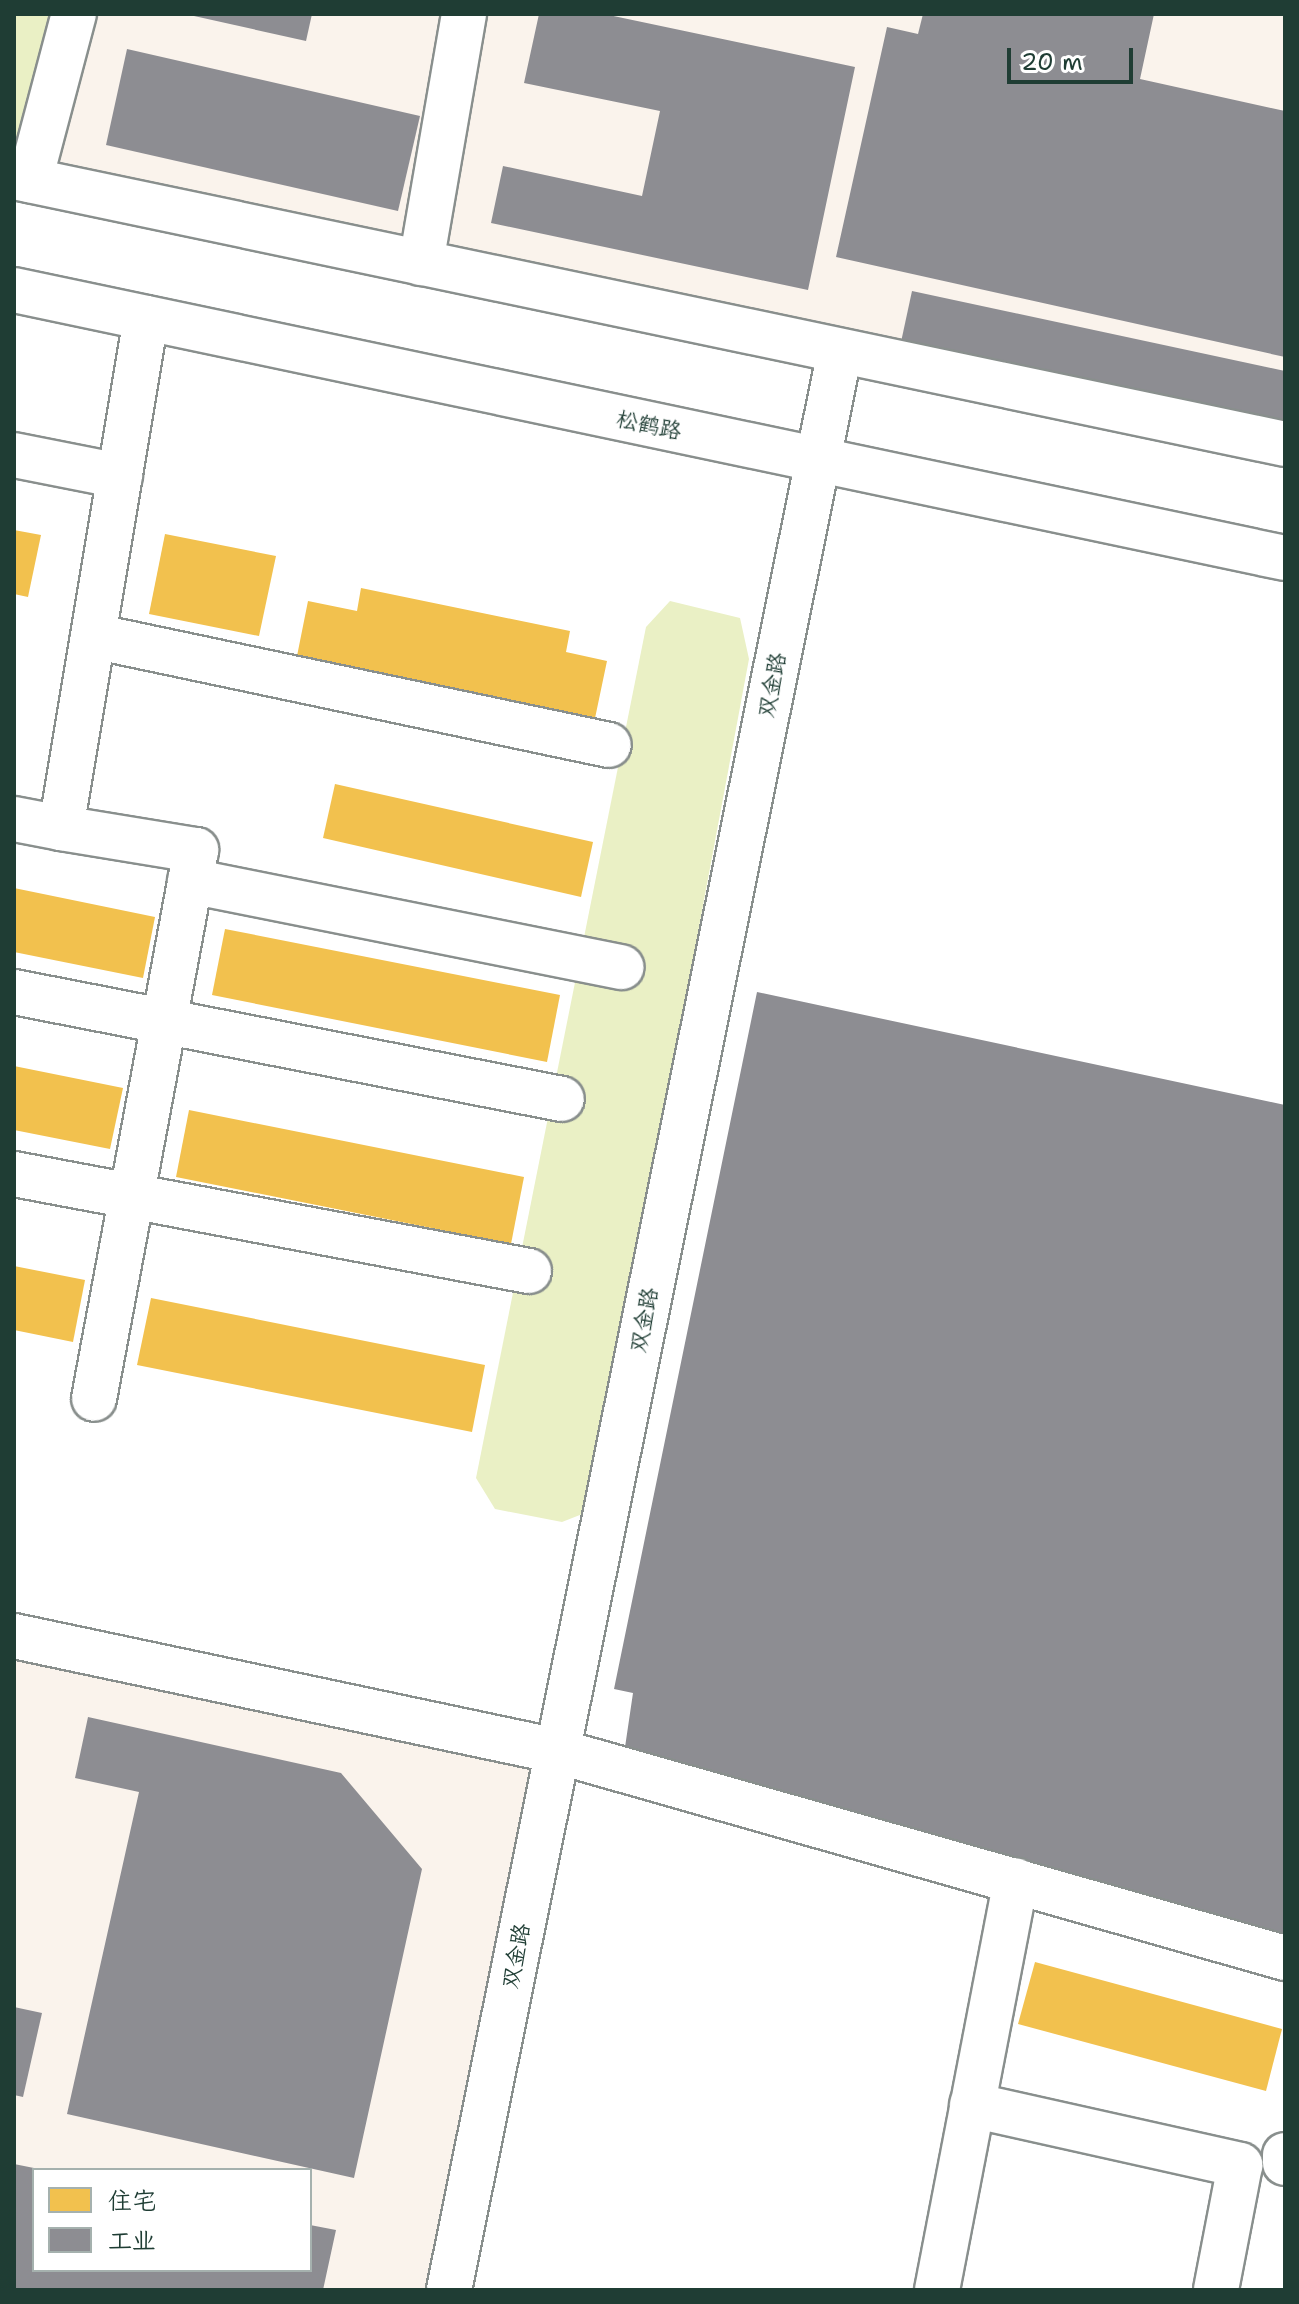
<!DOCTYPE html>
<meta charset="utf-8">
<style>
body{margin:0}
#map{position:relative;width:1299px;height:2304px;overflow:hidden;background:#fff;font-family:"Shantell Sans","LXGW WenKai TC",sans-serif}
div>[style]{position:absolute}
.built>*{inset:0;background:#faf3ec}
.green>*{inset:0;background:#eaf0c5}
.homes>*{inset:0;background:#f2c14e}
.industry>*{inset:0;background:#8d8d92}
.roads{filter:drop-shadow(2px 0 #898f8d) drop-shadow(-2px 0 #898f8d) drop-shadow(0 2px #898f8d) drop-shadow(0 -2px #898f8d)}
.minor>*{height:44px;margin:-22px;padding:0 22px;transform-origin:22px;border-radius:22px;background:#fff}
.major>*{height:44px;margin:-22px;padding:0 22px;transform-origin:22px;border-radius:22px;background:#fff}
span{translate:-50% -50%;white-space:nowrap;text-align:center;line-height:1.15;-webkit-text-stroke:8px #fff;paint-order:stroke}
.street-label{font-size:22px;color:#1f3d34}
.frame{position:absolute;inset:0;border:16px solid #1f3d34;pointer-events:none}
.legend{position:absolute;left:32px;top:2168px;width:280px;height:104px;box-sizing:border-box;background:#fff;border:2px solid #a5b1ae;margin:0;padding:10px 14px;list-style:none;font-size:24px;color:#1f3d34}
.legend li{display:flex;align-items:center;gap:16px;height:40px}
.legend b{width:40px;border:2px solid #a5b1ae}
.scale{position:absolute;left:1007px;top:48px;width:126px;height:36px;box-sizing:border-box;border:4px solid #1f3d34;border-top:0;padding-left:10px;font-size:24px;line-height:28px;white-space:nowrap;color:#1f3d34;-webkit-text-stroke:6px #fff;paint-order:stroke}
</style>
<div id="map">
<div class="built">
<div style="clip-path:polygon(14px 14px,1285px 14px,1285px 444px,14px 177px)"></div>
<div style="clip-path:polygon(evenodd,14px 1636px,557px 1751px,449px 2290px,14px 2290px,14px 1636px,34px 2170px,310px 2170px,310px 2270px,34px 2270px,34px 2170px)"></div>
</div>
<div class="green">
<div style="clip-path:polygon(14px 14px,74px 14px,14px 177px)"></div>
<div style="clip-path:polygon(670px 601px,740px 618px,749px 659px,590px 1511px,562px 1522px,495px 1509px,476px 1478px,646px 627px)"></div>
</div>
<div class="homes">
<div style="clip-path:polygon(14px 530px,41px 535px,28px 597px,14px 594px)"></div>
<div style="clip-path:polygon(165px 534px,276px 556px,259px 636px,149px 614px)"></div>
<div style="clip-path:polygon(361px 588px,570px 631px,566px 652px,607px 661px,594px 723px,296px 661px,308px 601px,357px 611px)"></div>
<div style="clip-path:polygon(335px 784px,593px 842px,581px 897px,323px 838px)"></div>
<div style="clip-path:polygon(14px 888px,155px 917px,143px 978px,14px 952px)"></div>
<div style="clip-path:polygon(225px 929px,560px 995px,547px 1062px,212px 995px)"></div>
<div style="clip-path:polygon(14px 1066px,123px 1088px,110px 1149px,14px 1130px)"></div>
<div style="clip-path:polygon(189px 1110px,524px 1177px,511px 1244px,176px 1177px)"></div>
<div style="clip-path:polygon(14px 1266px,85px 1280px,73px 1342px,14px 1330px)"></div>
<div style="clip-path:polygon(151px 1298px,485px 1365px,472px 1432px,137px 1365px)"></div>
<div style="clip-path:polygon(1035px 1962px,1282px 2029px,1266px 2091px,1018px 2024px)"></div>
</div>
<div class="industry">
<div style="clip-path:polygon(185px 14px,312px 14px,306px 41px)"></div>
<div style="clip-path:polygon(539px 14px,604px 14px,855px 67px,808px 290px,491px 223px,503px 166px,642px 196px,660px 111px,524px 83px)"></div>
<div style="clip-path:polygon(923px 14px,1154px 14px,1140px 79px,1285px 111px,1285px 357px,836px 257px,887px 27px,918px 34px)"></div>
<div style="clip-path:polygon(127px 49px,420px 116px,398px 211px,106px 145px)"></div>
<div style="clip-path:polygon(912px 291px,1285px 371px,1285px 425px,901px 342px)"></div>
<div style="clip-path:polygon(757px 992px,1285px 1105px,1285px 1944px,624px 1754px,633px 1693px,614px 1689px)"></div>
<div style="clip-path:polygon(88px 1717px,341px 1773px,422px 1869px,354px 2178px,67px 2114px,139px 1792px,75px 1778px)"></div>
<div style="clip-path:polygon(14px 2007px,42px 2013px,23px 2097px,14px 2095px)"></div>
<div style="clip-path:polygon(14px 2164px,34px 2168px,34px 2270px,310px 2270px,310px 2225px,336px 2230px,323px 2290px,14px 2290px)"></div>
</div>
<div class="roads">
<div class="minor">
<div style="left:30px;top:180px;width:172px;rotate:-75.2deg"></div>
<div style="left:421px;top:263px;width:253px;rotate:-80.2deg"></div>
<div style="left:14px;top:455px;width:108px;rotate:11.2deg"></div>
<div style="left:93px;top:636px;width:527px;rotate:11.93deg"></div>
<div style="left:14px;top:819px;width:48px;rotate:10.8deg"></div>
<div style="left:61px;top:828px;width:517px;rotate:-80.54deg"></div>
<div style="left:61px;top:828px;width:137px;rotate:9.3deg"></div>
<div style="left:196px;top:850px;width:558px;rotate:100.53deg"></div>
<div style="left:190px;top:881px;width:440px;rotate:11.3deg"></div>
<div style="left:14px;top:992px;width:558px;rotate:11.05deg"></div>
<div style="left:14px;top:1174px;width:524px;rotate:10.67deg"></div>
<div style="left:14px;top:1636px;width:555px;rotate:11.96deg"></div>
<div style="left:557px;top:1751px;width:757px;rotate:15.87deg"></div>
<div style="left:972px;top:2105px;width:275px;rotate:12.6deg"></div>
<div style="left:1240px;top:2165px;width:127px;rotate:100.9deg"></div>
<div style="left:1285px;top:2155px;width:8px;rotate:90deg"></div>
<div style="left:449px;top:2290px;width:1978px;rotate:-78.6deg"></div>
<div style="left:937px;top:2290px;width:417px;rotate:-79.1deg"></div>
</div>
<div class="major">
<div style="left:14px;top:177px;width:1299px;rotate:11.86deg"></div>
<div style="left:14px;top:290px;width:1299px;rotate:11.91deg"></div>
</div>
</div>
<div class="street-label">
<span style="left:649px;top:425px;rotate:12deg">松鹤路</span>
<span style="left:772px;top:685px;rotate:-79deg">双金路</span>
<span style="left:644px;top:1320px;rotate:-79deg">双金路</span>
<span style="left:516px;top:1956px;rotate:-79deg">双金路</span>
</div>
<div class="frame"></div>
<ul class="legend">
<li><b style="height:22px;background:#f2c14e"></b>住宅</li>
<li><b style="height:22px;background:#8d8d92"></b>工业</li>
</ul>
<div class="scale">20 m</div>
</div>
